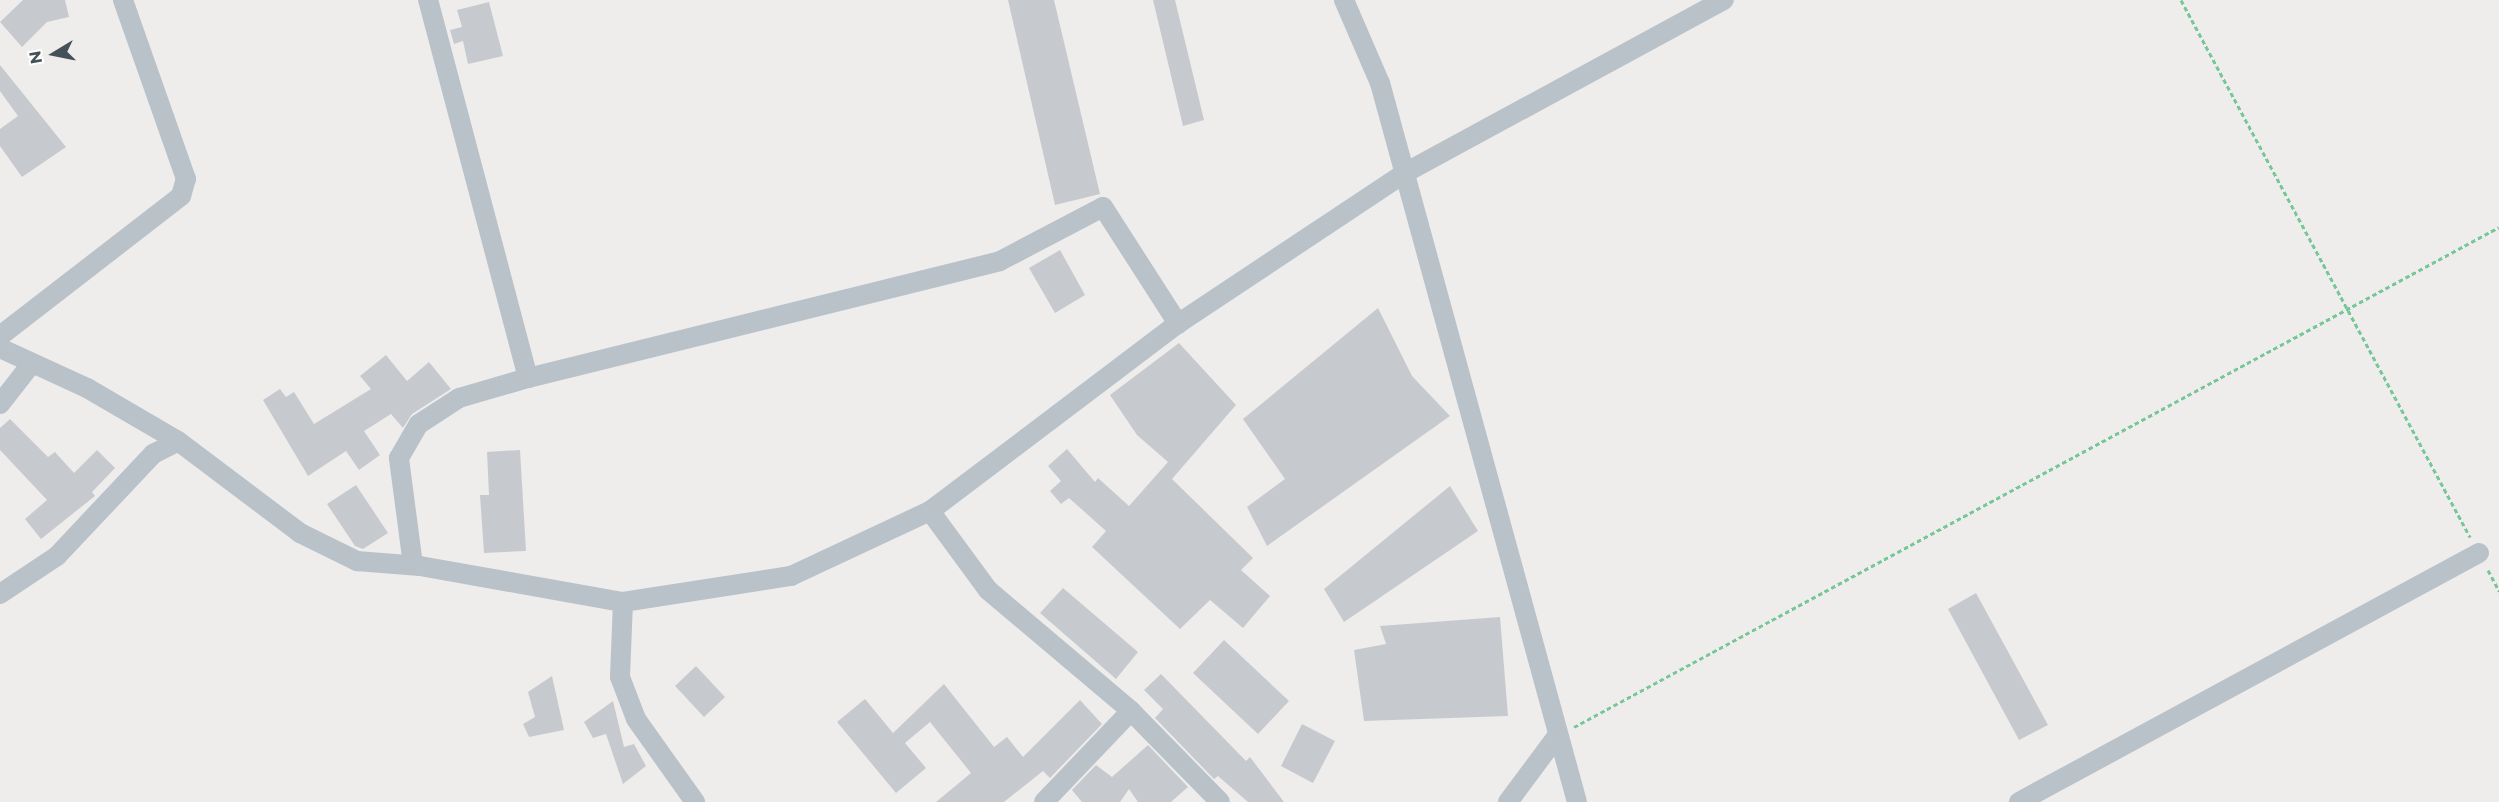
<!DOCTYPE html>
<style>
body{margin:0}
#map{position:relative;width:2499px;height:802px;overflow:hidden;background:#efecec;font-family:Montserrat,sans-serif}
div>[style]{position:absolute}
.building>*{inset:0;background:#c6cacf}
.path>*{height:3px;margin-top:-1.5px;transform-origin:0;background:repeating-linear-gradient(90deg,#75c798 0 4.5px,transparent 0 7.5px)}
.minor>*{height:20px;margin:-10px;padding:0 10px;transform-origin:10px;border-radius:10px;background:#b8c2c8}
span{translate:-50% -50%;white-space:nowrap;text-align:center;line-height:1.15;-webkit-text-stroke:4.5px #fff;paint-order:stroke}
.north{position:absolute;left:24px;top:24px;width:60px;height:60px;-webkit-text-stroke:4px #fff;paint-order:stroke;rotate:260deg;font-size:16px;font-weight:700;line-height:24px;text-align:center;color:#455158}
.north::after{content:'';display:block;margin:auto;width:21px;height:27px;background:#455158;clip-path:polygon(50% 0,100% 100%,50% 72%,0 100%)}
</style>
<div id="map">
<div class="building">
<div style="clip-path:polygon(23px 0,65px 0,69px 17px,47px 22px,22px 47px,0 22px)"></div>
<div style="clip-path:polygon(1008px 0,1054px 0,1100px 194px,1055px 205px)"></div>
<div style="clip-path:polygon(1153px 0,1175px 0,1204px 120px,1183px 126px)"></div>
<div style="clip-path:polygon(489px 2px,503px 56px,468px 64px,463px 41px,454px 44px,450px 30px,462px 27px,457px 10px)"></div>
<div style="clip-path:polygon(0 65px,66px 147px,22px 177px,0 146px,0 129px,18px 116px,0 91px)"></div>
<div style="clip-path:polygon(1060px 250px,1085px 295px,1055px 313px,1029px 268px)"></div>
<div style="clip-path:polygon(1378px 308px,1412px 376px,1450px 416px,1267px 546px,1247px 507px,1285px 479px,1243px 419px)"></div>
<div style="clip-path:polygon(1179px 343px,1236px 405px,1172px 479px,1253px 558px,1241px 570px,1270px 596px,1243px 628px,1210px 600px,1180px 629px,1092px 547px,1106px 531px,1069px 498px,1061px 504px,1050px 491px,1061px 481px,1048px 466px,1067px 449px,1095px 482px,1098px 478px,1129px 506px,1168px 462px,1137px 435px,1110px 395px)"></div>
<div style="clip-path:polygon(386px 355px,407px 381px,429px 362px,451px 389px,412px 414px,403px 428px,391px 414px,364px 431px,380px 455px,359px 470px,346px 451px,308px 476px,263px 400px,280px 389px,286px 397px,294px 392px,314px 424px,371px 389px,360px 376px)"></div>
<div style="clip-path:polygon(10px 419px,48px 457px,55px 452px,74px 473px,97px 450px,115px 468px,92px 492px,95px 496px,41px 539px,25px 519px,47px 500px,0 450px,0 428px)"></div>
<div style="clip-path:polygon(520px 450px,526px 551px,484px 553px,480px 495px,489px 495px,487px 452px)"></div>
<div style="clip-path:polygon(356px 485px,388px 533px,363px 549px,355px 546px,327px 504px)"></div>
<div style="clip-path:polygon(1450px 486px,1478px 531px,1344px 622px,1324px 589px)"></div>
<div style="clip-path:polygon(1063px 588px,1138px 652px,1116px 679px,1040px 613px)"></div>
<div style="clip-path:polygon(1976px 593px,2048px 725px,2019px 740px,1948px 609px)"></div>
<div style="clip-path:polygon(1500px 617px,1508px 716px,1364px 721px,1354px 650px,1386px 644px,1380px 626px)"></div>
<div style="clip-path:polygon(1224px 640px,1289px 701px,1258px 734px,1193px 673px)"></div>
<div style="clip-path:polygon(696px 666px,725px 697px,704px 717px,675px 686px)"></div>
<div style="clip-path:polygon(1161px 674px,1246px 761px,1250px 757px,1284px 802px,1248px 802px,1218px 776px,1214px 779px,1155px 718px,1163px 709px,1144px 690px)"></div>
<div style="clip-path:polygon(552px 676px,564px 730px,529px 737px,523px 724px,535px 717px,528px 692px)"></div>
<div style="clip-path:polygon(944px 684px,994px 747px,1007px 737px,1023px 757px,1080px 700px,1102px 724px,1050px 778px,1043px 771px,1004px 802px,936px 802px,971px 773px,930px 722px,905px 743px,926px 768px,896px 793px,837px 722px,865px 699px,893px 733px)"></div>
<div style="clip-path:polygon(613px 701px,624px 747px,634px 744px,646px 766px,623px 784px,606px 734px,593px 738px,584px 722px)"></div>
<div style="clip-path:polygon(1302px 724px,1335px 741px,1313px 783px,1281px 766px)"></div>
<div style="clip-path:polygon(1148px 745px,1188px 787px,1171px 802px,1138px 802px,1129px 789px,1120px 802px,1082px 802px,1072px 790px,1096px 765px,1112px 777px)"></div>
</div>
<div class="path">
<div style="left:2181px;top:0;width:610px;rotate:61.71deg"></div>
<div style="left:2488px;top:570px;width:24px;rotate:62deg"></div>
<div style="left:1574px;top:727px;width:1051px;rotate:-28.39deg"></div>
</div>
<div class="minor">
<div style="left:1344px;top:0;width:90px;rotate:66.6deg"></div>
<div style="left:1380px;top:83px;width:745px;rotate:74.68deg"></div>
<div style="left:0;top:336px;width:229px;rotate:-37.7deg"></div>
<div style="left:181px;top:196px;width:18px;rotate:-74deg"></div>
<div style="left:186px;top:179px;width:190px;rotate:-109.4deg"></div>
<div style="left:0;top:348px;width:96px;rotate:24.7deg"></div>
<div style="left:87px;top:388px;width:105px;rotate:30.2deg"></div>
<div style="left:178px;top:441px;width:153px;rotate:37deg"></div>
<div style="left:300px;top:533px;width:64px;rotate:26.2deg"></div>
<div style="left:357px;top:561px;width:63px;rotate:4.5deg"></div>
<div style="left:420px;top:566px;width:206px;rotate:10.1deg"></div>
<div style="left:623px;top:602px;width:170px;rotate:-8.8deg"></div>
<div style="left:791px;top:576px;width:153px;rotate:-25.1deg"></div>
<div style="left:930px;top:511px;width:305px;rotate:-37.1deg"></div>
<div style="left:1173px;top:327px;width:276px;rotate:-33.6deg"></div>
<div style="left:1403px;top:174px;width:365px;rotate:-28.5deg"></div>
<div style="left:528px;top:378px;width:486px;rotate:-13.9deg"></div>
<div style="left:1000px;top:261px;width:116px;rotate:-27.7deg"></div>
<div style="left:1103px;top:207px;width:139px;rotate:57.3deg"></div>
<div style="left:0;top:404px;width:52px;rotate:-52deg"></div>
<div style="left:930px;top:511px;width:98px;rotate:53.7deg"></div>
<div style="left:988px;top:590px;width:187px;rotate:40.2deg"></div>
<div style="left:413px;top:565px;width:108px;rotate:-97.5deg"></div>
<div style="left:399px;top:458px;width:39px;rotate:-60deg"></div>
<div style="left:419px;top:424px;width:48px;rotate:-33deg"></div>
<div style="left:459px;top:398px;width:72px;rotate:-16.2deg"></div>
<div style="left:528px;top:378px;width:391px;rotate:-104.8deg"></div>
<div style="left:0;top:594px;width:69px;rotate:-33.7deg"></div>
<div style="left:57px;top:556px;width:140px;rotate:-46.7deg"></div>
<div style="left:153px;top:454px;width:28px;rotate:-27deg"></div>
<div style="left:623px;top:602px;width:75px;rotate:92.3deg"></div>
<div style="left:620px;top:677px;width:45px;rotate:69.1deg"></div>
<div style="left:636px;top:719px;width:102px;rotate:54.6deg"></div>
<div style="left:1044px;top:802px;width:126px;rotate:-46.3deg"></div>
<div style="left:1131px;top:711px;width:127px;rotate:45.6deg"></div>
<div style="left:1508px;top:802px;width:82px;rotate:-53.4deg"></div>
<div style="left:2019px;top:802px;width:523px;rotate:-28.43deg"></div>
</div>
<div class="north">N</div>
</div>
